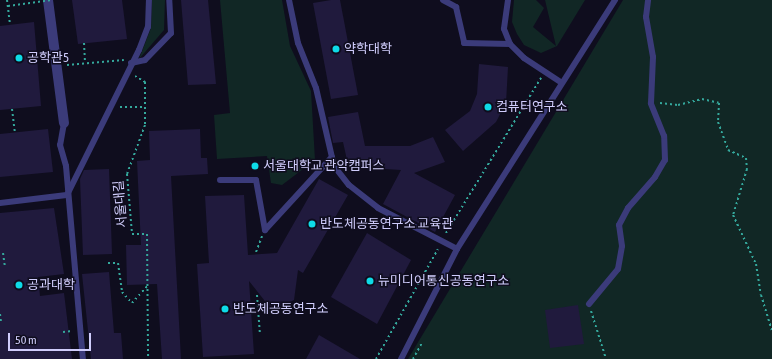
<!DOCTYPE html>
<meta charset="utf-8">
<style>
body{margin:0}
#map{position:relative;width:772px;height:359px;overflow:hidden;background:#0f0d1e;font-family:"Asap Condensed","Noto Sans KR",sans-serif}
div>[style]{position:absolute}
.green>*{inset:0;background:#112725}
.building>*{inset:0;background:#201a3d}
.path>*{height:2px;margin-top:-1px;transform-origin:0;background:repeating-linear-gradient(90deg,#34a89c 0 2px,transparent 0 5px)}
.service>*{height:6px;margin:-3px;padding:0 3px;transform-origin:3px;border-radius:3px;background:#3b3b7a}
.minor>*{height:10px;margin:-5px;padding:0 5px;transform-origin:5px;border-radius:5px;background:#3b3b7a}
.path-bridge>*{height:2px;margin-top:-1px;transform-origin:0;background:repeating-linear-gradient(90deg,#34a89c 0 2px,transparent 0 5px)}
.dots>*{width:11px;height:11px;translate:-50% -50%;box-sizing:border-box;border:2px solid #0f0d1e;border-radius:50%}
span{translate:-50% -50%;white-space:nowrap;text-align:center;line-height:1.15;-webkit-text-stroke:3px #0f0d1e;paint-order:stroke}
.poi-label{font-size:13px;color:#d0cdfc}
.left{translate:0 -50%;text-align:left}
.street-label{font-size:13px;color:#d0cdfc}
.scale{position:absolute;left:8px;top:333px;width:83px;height:18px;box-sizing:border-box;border:2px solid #d0cdfc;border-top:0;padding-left:5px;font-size:12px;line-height:14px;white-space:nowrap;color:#d0cdfc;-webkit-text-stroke:3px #0f0d1e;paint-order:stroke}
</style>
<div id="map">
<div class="green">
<div style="clip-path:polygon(152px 0,165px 0,164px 30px,139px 59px,151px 28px)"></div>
<div style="clip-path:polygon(220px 0,282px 0,290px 46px,311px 91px,315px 160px,282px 185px,271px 183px,267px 156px,217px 159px,214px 115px,230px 113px)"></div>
<div style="clip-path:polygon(514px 0,536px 0,544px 8px,533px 27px,556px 46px,545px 0,585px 0,557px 46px,541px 53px,524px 45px,517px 34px,512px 22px)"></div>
<div style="clip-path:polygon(623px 0,772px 0,772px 359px,408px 359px)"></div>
</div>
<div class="building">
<div style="clip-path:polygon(72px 0,122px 0,127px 39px,78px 44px)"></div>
<div style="clip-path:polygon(181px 0,208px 0,216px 84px,188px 85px)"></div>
<div style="clip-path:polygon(331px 0,340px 0,358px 95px,331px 99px,313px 3px)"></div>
<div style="clip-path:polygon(34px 22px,41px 106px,0 110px,0 26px)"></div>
<div style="clip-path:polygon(479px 64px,508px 67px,506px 103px,496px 122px,463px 151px,445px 130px,470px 111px,477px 94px)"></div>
<div style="clip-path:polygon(358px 112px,365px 146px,410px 146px,433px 137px,445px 162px,414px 173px,455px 195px,435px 232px,383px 204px,401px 170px,356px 167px,347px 160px,343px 142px,333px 143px,328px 117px)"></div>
<div style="clip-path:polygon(48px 129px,53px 172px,0 177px,0 134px)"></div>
<div style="clip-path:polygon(200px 129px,201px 158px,207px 158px,208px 174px,171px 176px,181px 359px,162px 359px,157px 284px,127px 285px,126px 245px,141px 245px,137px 161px,150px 160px,149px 131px)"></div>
<div style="clip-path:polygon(109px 169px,112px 254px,83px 255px,80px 179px,84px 170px)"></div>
<div style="clip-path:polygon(319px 179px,348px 195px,303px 273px,298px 270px,294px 300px,277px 309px,268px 305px,249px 281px,254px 354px,203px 357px,197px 264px,209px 263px,205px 196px,244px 195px,248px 255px,277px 253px)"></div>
<div style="clip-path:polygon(54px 208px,64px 274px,38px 277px,40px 296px,64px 293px,72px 359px,0 359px,0 213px)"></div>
<div style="clip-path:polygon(367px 233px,411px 260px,377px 324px,331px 297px)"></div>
<div style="clip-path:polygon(109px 272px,114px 333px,121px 333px,123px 359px,91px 359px,82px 274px)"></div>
<div style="clip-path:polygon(578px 305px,584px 344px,550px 348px,545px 310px)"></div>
<div style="clip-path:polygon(319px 335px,360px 359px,306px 359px)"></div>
</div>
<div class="path">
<div style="left:7px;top:0;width:25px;rotate:83deg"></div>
<div style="left:84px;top:43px;width:20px;rotate:87deg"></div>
<div style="left:67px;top:65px;width:57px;rotate:-5deg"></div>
<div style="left:135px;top:76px;width:12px;rotate:31deg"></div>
<div style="left:145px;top:82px;width:43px;rotate:90deg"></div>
<div style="left:145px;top:125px;width:52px;rotate:110.2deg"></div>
<div style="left:127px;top:174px;width:60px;rotate:85.2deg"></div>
<div style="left:132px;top:234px;width:15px"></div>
<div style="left:147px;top:234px;width:125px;rotate:89.5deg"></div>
<div style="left:660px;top:103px;width:18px;rotate:6deg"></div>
<div style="left:678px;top:105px;width:25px;rotate:-14deg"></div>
<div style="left:702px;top:99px;width:17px;rotate:13deg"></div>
<div style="left:719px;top:103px;width:19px;rotate:93deg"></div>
<div style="left:718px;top:122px;width:30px;rotate:70deg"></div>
<div style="left:728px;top:150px;width:20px;rotate:24deg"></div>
<div style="left:746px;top:158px;width:11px;rotate:85deg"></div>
<div style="left:747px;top:169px;width:48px;rotate:106.9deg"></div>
<div style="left:733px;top:215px;width:54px;rotate:64.9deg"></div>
<div style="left:756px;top:264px;width:31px;rotate:81deg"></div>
<div style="left:761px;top:295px;width:39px;rotate:73deg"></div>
<div style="left:120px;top:107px;width:25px"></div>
<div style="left:12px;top:109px;width:23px;rotate:83deg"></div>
<div style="left:446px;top:233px;width:182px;rotate:-58.5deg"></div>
<div style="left:256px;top:252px;width:17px;rotate:-69deg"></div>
<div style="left:3px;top:253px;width:15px;rotate:82deg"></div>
<div style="left:108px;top:263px;width:10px"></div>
<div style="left:118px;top:263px;width:29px;rotate:82deg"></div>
<div style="left:122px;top:292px;width:15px;rotate:48deg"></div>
<div style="left:132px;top:303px;width:24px;rotate:-48deg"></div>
<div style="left:53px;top:285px;width:15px;rotate:-4deg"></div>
<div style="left:257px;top:295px;width:40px;rotate:85.7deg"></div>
<div style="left:591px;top:311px;width:50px;rotate:72.6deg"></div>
<div style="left:0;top:314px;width:8px;rotate:83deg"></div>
<div style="left:63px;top:332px;width:9px;rotate:-6deg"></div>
<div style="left:376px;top:359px;width:126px;rotate:-60.6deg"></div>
<div style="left:413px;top:359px;width:18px;rotate:-61deg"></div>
</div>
<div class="service">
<div style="left:289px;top:0;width:44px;rotate:78.2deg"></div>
<div style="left:298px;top:43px;width:48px;rotate:68.2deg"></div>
<div style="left:316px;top:88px;width:80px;rotate:77deg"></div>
<div style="left:334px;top:166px;width:24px;rotate:52deg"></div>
<div style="left:349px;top:185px;width:37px;rotate:38deg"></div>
<div style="left:378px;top:208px;width:89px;rotate:27.4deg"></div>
<div style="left:443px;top:0;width:15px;rotate:28deg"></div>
<div style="left:456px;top:7px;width:37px;rotate:77deg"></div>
<div style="left:464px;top:43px;width:46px;rotate:1.2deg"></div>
<div style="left:508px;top:0;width:29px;rotate:98deg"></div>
<div style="left:504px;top:29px;width:16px;rotate:68deg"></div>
<div style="left:510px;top:44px;width:20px;rotate:45deg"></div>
<div style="left:524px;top:58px;width:45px;rotate:33.3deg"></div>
<div style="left:131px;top:63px;width:14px;rotate:-12deg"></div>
<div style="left:145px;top:60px;width:37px;rotate:-46deg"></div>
<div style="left:171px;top:33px;width:33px;rotate:-93deg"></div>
<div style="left:64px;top:123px;width:22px;rotate:100deg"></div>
<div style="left:60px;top:145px;width:22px;rotate:74deg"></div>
<div style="left:66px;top:166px;width:194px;rotate:85deg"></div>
<div style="left:220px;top:180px;width:36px"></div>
<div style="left:256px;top:180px;width:51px;rotate:79.8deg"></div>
<div style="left:265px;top:230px;width:99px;rotate:-47.5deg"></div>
<div style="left:0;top:203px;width:67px;rotate:-6.8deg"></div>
<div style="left:67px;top:195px;width:162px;rotate:-63.6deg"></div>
<div style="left:139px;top:50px;width:25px;rotate:-69deg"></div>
<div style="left:148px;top:27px;width:27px;rotate:-88deg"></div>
<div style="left:589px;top:304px;width:45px;rotate:-50.4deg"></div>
<div style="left:618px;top:269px;width:23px;rotate:-80deg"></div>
<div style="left:622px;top:246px;width:21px;rotate:-98deg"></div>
<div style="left:619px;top:225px;width:19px;rotate:-62deg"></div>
<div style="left:628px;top:208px;width:41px;rotate:-48.9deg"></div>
<div style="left:655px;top:177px;width:20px;rotate:-60deg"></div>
<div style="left:665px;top:160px;width:24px;rotate:-92deg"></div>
<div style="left:664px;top:136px;width:35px;rotate:-112deg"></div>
<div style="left:651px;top:103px;width:46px;rotate:-87.5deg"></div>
<div style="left:653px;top:57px;width:41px;rotate:-99.9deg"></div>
<div style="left:646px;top:17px;width:17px;rotate:-83deg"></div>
<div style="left:401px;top:359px;width:123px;rotate:-63deg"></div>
<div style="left:457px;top:249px;width:295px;rotate:-57.6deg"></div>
</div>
<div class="minor">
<div style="left:48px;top:0;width:124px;rotate:82.6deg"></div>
</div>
<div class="path-bridge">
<div style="left:8px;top:6px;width:44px;rotate:-7.8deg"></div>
</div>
<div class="dots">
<div style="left:336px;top:49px;background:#0edbe7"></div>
<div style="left:19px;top:58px;background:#0edbe7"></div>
<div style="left:488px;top:107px;background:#0edbe7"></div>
<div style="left:255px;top:166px;background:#0edbe7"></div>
<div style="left:312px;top:224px;background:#0edbe7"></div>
<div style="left:370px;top:281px;background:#0edbe7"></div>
<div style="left:19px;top:285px;background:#0edbe7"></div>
<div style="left:225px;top:309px;background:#0edbe7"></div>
</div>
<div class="poi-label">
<span class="left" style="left:344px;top:49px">약학대학</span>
<span class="left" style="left:27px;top:58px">공학관5</span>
<span class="left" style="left:496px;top:107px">컴퓨터연구소</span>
<span class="left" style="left:263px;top:166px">서울대학교 관악캠퍼스</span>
<span class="left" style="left:320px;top:224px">반도체공동연구소 교육관</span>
<span class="left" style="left:378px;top:281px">뉴미디어통신공동연구소</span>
<span class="left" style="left:27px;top:285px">공과대학</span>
<span class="left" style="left:233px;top:309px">반도체공동연구소</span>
</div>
<div class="street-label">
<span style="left:121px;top:204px;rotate:-95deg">서울대길</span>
</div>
<div class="scale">50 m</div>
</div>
